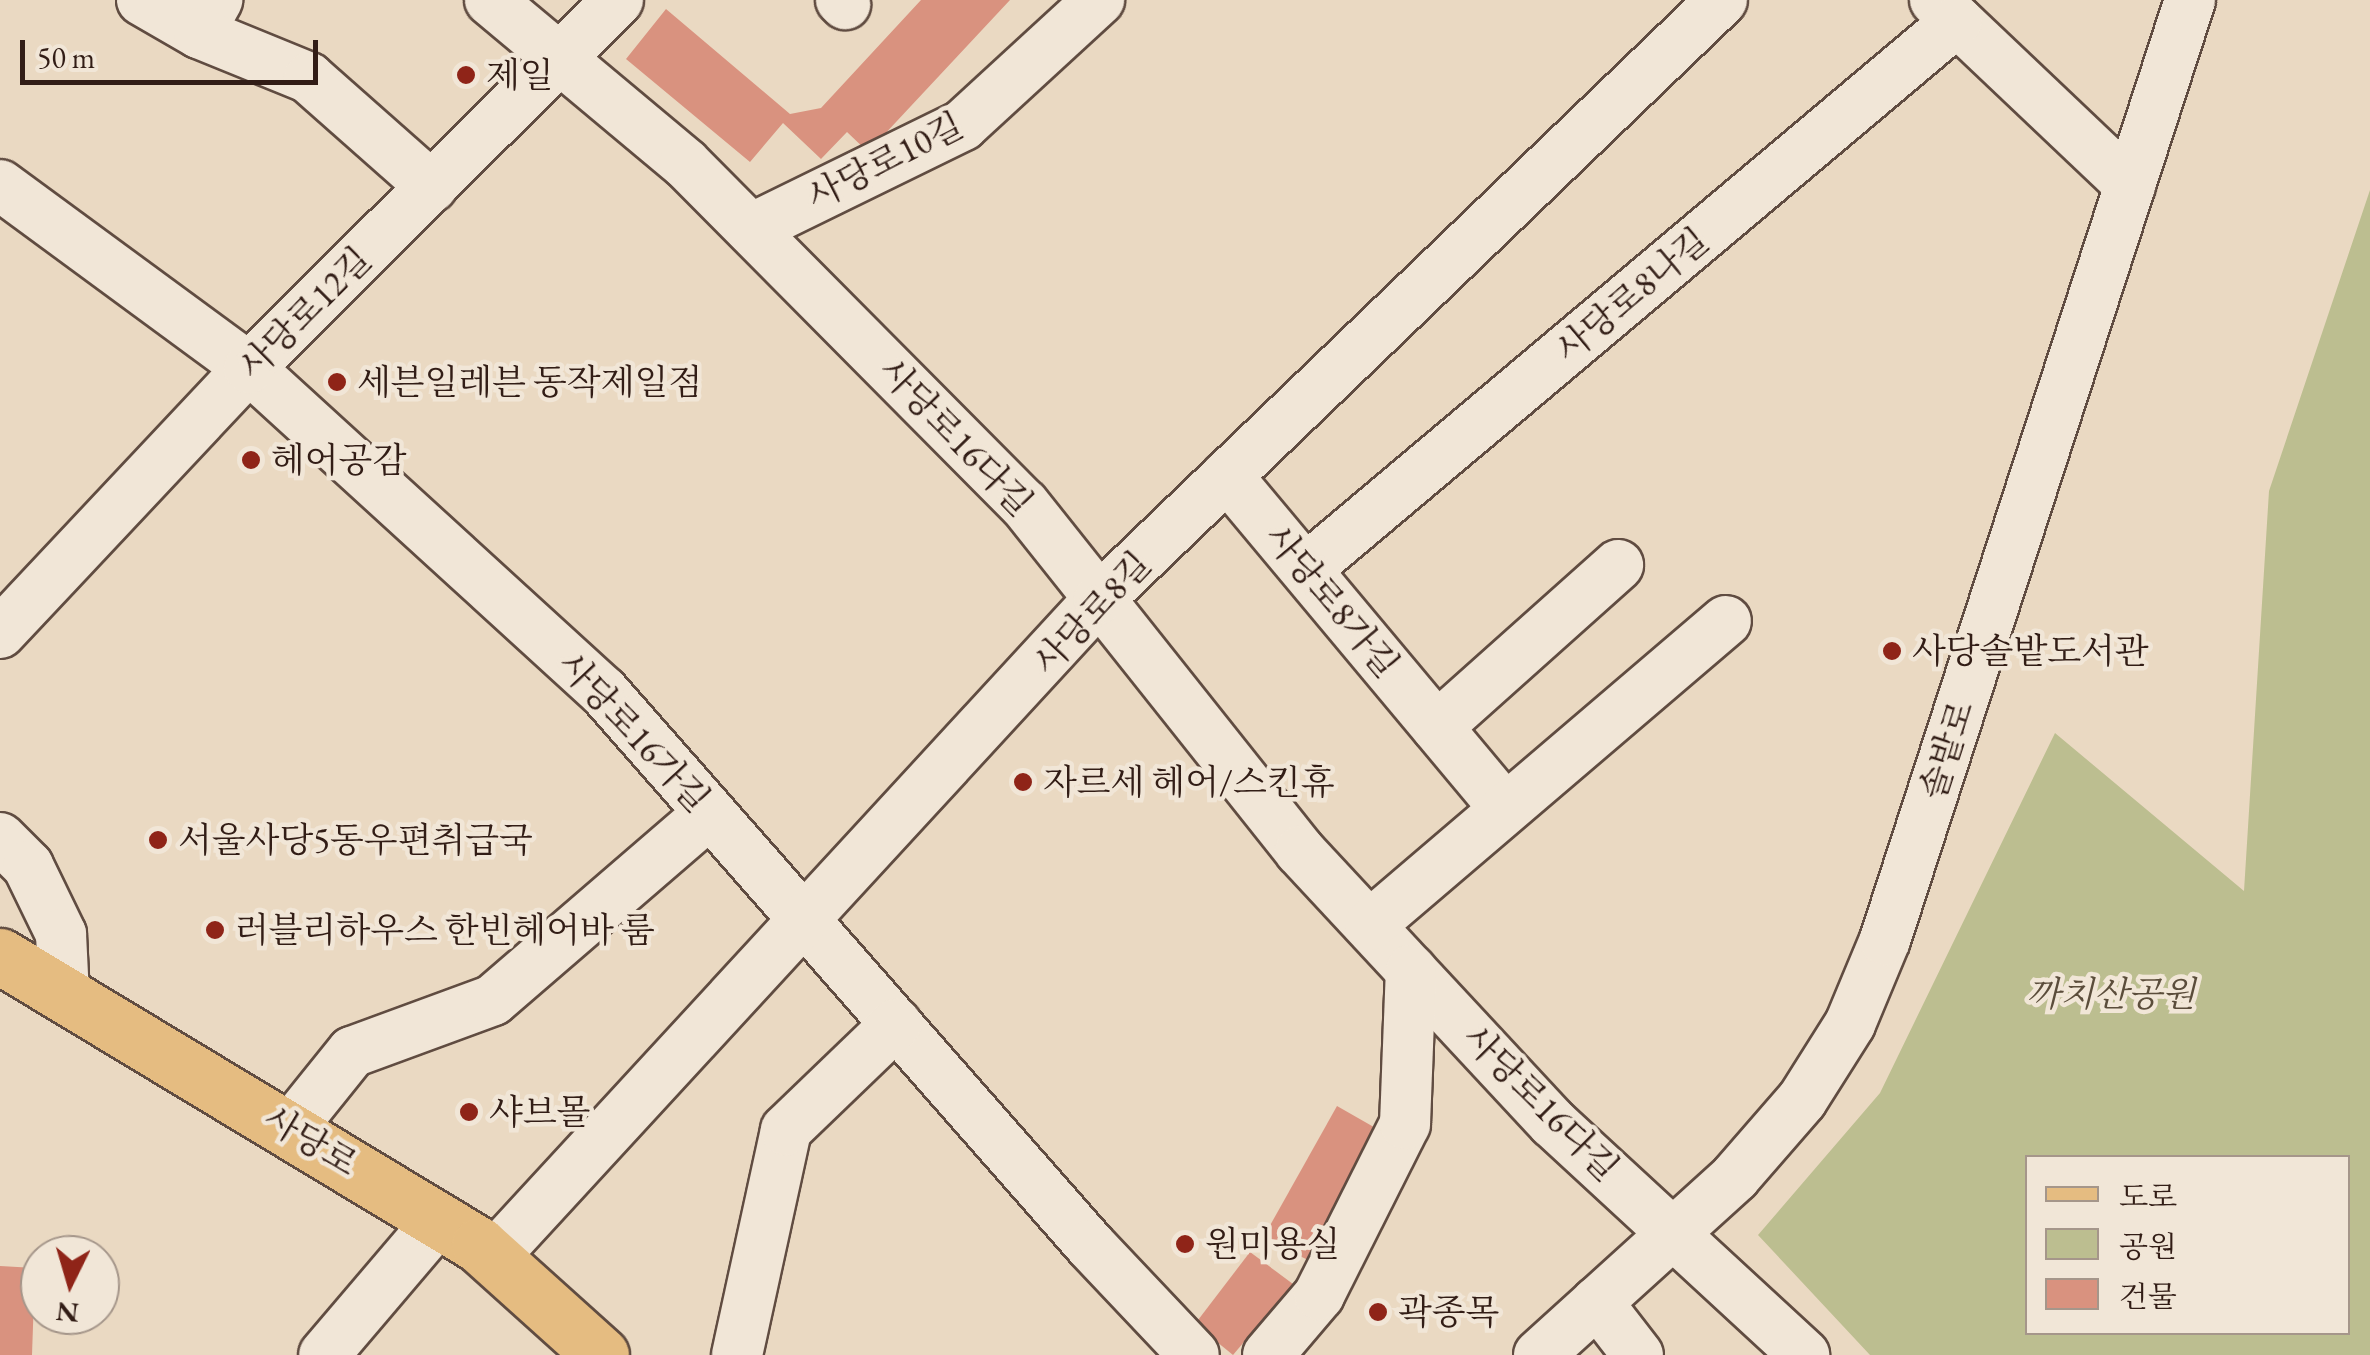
<!DOCTYPE html>
<meta charset="utf-8">
<style>
body{margin:0}
#map{position:relative;width:2370px;height:1355px;overflow:hidden;background:#ead9c2;font-family:"EB Garamond","Noto Serif KR",serif}
div>[style]{position:absolute}
.green>*{inset:0;background:#bcbe90}
.building>*{inset:0;background:#d9927f}
.roads{filter:drop-shadow(2px 0 #604c41) drop-shadow(-2px 0 #604c41) drop-shadow(0 2px #604c41) drop-shadow(0 -2px #604c41)}
.minor>*{height:50px;margin:-25px;padding:0 25px;transform-origin:25px;border-radius:25px;background:#f1e6d7}
.major>*{height:55px;margin:-27.5px;padding:0 27.5px;transform-origin:27.5px;border-radius:27.5px;background:#e5bc81}
.dots>*{width:28px;height:28px;translate:-50% -50%;box-sizing:border-box;border:5px solid #f1e6d7;border-radius:50%}
span{translate:-50% -50%;white-space:nowrap;text-align:center;line-height:1.15;-webkit-text-stroke:9px #f1e6d7;paint-order:stroke}
.poi-label{font-size:35px;color:#321d16}
.left{translate:0 -50%;text-align:left}
.street-label{font-size:35px;color:#321d16}
.park-label{font-size:35px;color:#5b4d3b;font-style:italic}
.legend{position:absolute;left:2025px;top:1155px;width:325px;height:180px;box-sizing:border-box;background:#f1e6d7;border:2px solid #a5968a;margin:0;padding:12px 18px;list-style:none;font-size:30px;color:#321d16}
.legend li{display:flex;align-items:center;gap:20px;height:50px}
.legend b{width:50px;border:2px solid #a5968a}
.north{position:absolute;left:20px;top:1235px;width:100px;height:100px;box-sizing:border-box;background:#f1e6d7;border:2px solid #a5968a;border-radius:50%;rotate:185deg;font-size:28px;font-weight:700;line-height:40px;text-align:center;color:#321d16}
.north::after{content:'';display:block;margin:auto;width:35px;height:45px;background:#8f2418;clip-path:polygon(50% 0,100% 100%,50% 72%,0 100%)}
.scale{position:absolute;left:20px;top:40px;width:298px;height:45px;box-sizing:border-box;border:5px solid #321d16;border-top:0;padding-left:12px;font-size:30px;line-height:35px;white-space:nowrap;color:#321d16;-webkit-text-stroke:8px #f1e6d7;paint-order:stroke}
</style>
<div id="map">
<div class="green">
<div style="clip-path:polygon(evenodd,2370px 190px,2370px 1355px,1870px 1355px,1758px 1235px,1880px 1093px,2055px 733px,2244px 891px,2269px 491px,2370px 190px,2028px 1158px,2348px 1158px,2348px 1332px,2028px 1332px,2028px 1158px)"></div>
</div>
<div class="building">
<div style="clip-path:polygon(921px 0,1010px 0,868px 152px,847px 132px,821px 159px,783px 123px,750px 162px,626px 59px,666px 9px,790px 114px,821px 108px)"></div>
<div style="clip-path:polygon(1337px 1106px,1379px 1130px,1308px 1260px,1263px 1238px)"></div>
<div style="clip-path:polygon(1250px 1252px,1293px 1284px,1233px 1355px,1195px 1324px)"></div>
<div style="clip-path:polygon(0 1266px,35px 1268px,32px 1355px,0 1355px)"></div>
</div>
<div class="roads">
<div class="minor">
<div style="left:142px;top:0;width:66px;rotate:30.1deg"></div>
<div style="left:199px;top:33px;width:38px;rotate:-61deg"></div>
<div style="left:490px;top:0;width:254px;rotate:39.9deg"></div>
<div style="left:685px;top:163px;width:481px;rotate:45.2deg"></div>
<div style="left:1024px;top:504px;width:443px;rotate:51.5deg"></div>
<div style="left:1300px;top:851px;width:371px;rotate:47.1deg"></div>
<div style="left:1553px;top:1123px;width:342px;rotate:42.7deg"></div>
<div style="left:841px;top:0;width:6px;rotate:45deg"></div>
<div style="left:1935px;top:0;width:269px;rotate:43.5deg"></div>
<div style="left:199px;top:33px;width:119px;rotate:22.2deg"></div>
<div style="left:309px;top:78px;width:164px;rotate:41.5deg"></div>
<div style="left:0;top:185px;width:309px;rotate:36.3deg"></div>
<div style="left:249px;top:368px;width:479px;rotate:42.4deg"></div>
<div style="left:603px;top:691px;width:738px;rotate:48.68deg"></div>
<div style="left:1090px;top:1245px;width:151px;rotate:46.6deg"></div>
<div style="left:751px;top:229px;width:236px;rotate:-26.1deg"></div>
<div style="left:963px;top:125px;width:185px;rotate:-42.6deg"></div>
<div style="left:1227px;top:476px;width:433px;rotate:50.1deg"></div>
<div style="left:1306px;top:569px;width:851px;rotate:-40.09deg"></div>
<div style="left:0;top:633px;width:364px;rotate:-46.8deg"></div>
<div style="left:249px;top:368px;width:521px;rotate:-44.92deg"></div>
<div style="left:1437px;top:727px;width:243px;rotate:-41.8deg"></div>
<div style="left:0;top:838px;width:40px;rotate:45deg"></div>
<div style="left:28px;top:866px;width:76px;rotate:64.1deg"></div>
<div style="left:61px;top:934px;width:61px;rotate:87.2deg"></div>
<div style="left:1370px;top:925px;width:468px;rotate:-40.5deg"></div>
<div style="left:290px;top:1129px;width:99px;rotate:-51.2deg"></div>
<div style="left:352px;top:1052px;width:150px;rotate:-20.2deg"></div>
<div style="left:493px;top:1000px;width:286px;rotate:-40.8deg"></div>
<div style="left:493px;top:1257px;width:895px;rotate:-47.36deg"></div>
<div style="left:1099px;top:599px;width:864px;rotate:-43.87deg"></div>
<div style="left:1597px;top:1302px;width:67px;rotate:52.3deg"></div>
<div style="left:324px;top:1355px;width:177px;rotate:-49.6deg"></div>
<div style="left:737px;top:1355px;width:230px;rotate:-77.7deg"></div>
<div style="left:786px;top:1130px;width:153px;rotate:-43.9deg"></div>
<div style="left:1268px;top:1355px;width:79px;rotate:-49.6deg"></div>
<div style="left:1319px;top:1295px;width:191px;rotate:-63.3deg"></div>
<div style="left:1405px;top:1124px;width:154px;rotate:-87.8deg"></div>
<div style="left:1539px;top:1355px;width:265px;rotate:-42.2deg"></div>
<div style="left:1735px;top:1177px;width:102px;rotate:-49deg"></div>
<div style="left:1802px;top:1100px;width:90px;rotate:-57.7deg"></div>
<div style="left:1850px;top:1024px;width:91px;rotate:-67.4deg"></div>
<div style="left:1885px;top:940px;width:988px;rotate:-72.02deg"></div>
</div>
<div class="major">
<div style="left:0;top:956px;width:559px;rotate:31.1deg"></div>
<div style="left:479px;top:1245px;width:164px;rotate:42deg"></div>
</div>
</div>
<div class="dots">
<div style="left:466px;top:75px;background:#8f2418"></div>
<div style="left:337px;top:382px;background:#8f2418"></div>
<div style="left:251px;top:460px;background:#8f2418"></div>
<div style="left:1892px;top:651px;background:#8f2418"></div>
<div style="left:1023px;top:782px;background:#8f2418"></div>
<div style="left:158px;top:840px;background:#8f2418"></div>
<div style="left:215px;top:930px;background:#8f2418"></div>
<div style="left:469px;top:1112px;background:#8f2418"></div>
<div style="left:1185px;top:1244px;background:#8f2418"></div>
<div style="left:1378px;top:1312px;background:#8f2418"></div>
</div>
<div class="poi-label">
<span class="left" style="left:486px;top:75px">제일</span>
<span class="left" style="left:357px;top:382px">세븐일레븐 동작제일점</span>
<span class="left" style="left:271px;top:460px">헤어공감</span>
<span class="left" style="left:1912px;top:651px">사당솔밭도서관</span>
<span class="left" style="left:1043px;top:782px">자르세 헤어/스킨휴</span>
<span class="left" style="left:178px;top:840px">서울사당5동우편취급국</span>
<span class="left" style="left:235px;top:930px">러블리하우스 한빈헤어바 룸</span>
<span class="left" style="left:489px;top:1112px">샤브몰</span>
<span class="left" style="left:1205px;top:1244px">원미용실</span>
<span class="left" style="left:1398px;top:1312px">곽종목</span>
</div>
<div class="street-label">
<span style="left:885px;top:161px;rotate:-27deg">사당로10길</span>
<span style="left:1632px;top:295px;rotate:-40deg">사당로8나길</span>
<span style="left:305px;top:313px;rotate:-45deg">사당로12길</span>
<span style="left:956px;top:437px;rotate:46deg">사당로16다길</span>
<span style="left:1332px;top:601px;rotate:50deg">사당로8가길</span>
<span style="left:1092px;top:613px;rotate:-47deg">사당로8길</span>
<span style="left:634px;top:732px;rotate:47deg">사당로16가길</span>
<span style="left:1947px;top:750px;rotate:-72deg">솔밭로</span>
<span style="left:1541px;top:1103px;rotate:45deg">사당로16다길</span>
<span style="left:311px;top:1141px;rotate:31deg">사당로</span>
</div>
<div class="park-label">
<span style="left:2111px;top:994px">까치산공원</span>
</div>
<ul class="legend">
<li><b style="height:12px;background:#e5bc81"></b>도로</li>
<li><b style="height:28px;background:#bcbe90"></b>공원</li>
<li><b style="height:28px;background:#d9927f"></b>건물</li>
</ul>
<div class="north">N</div>
<div class="scale">50 m</div>
</div>
